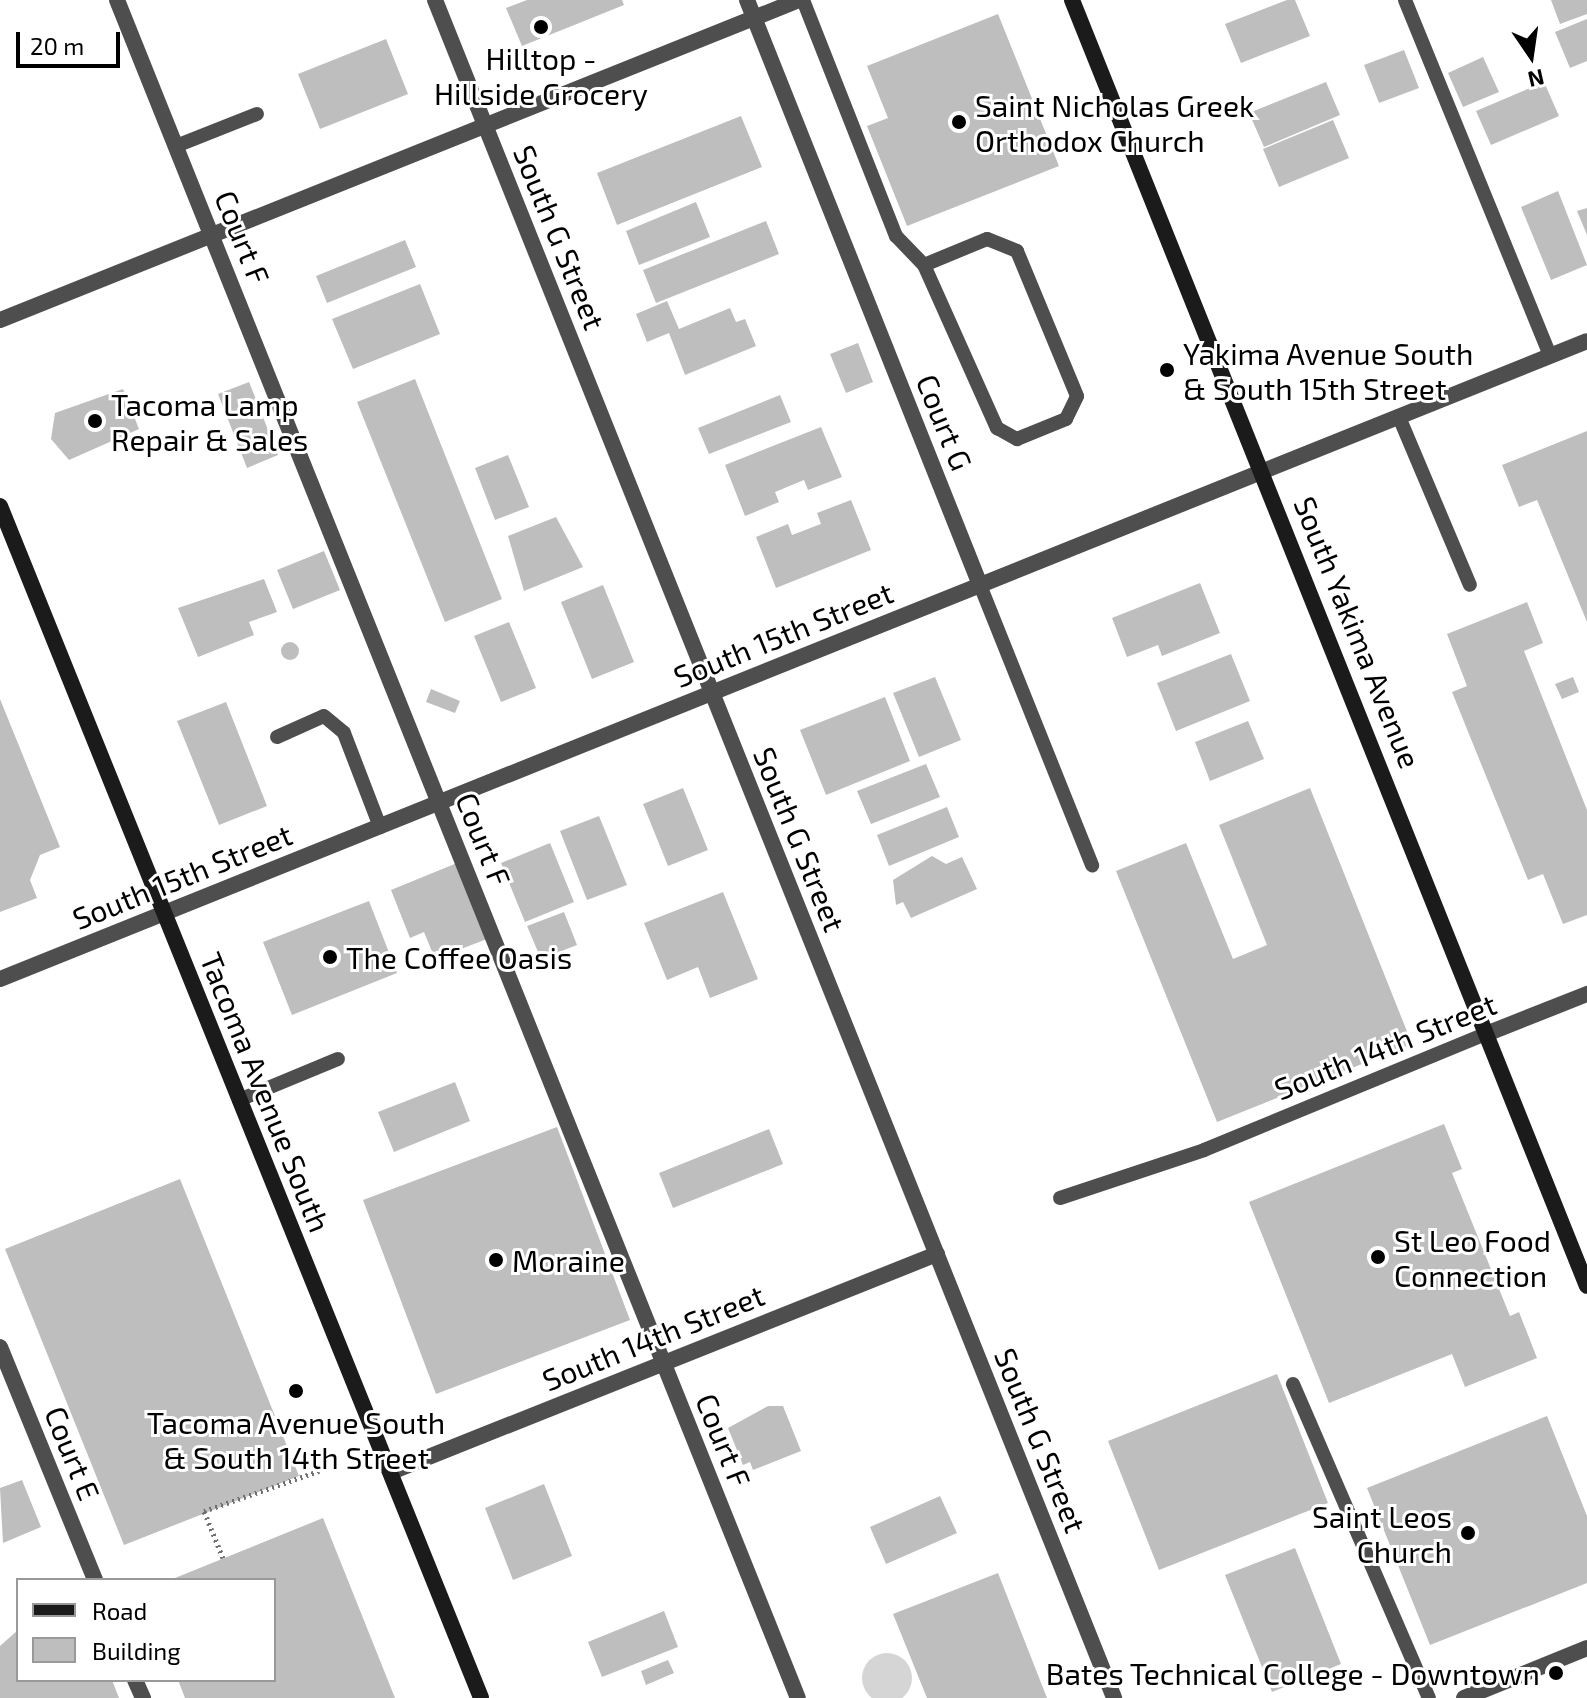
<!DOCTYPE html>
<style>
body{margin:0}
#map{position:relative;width:1587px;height:1698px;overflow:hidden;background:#fff;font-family:"Exo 2",sans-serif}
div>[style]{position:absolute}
.green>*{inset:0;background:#d5d5d5}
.round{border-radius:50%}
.building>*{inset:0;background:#bebebe}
.path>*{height:5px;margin-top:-2.5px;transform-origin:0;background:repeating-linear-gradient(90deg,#707070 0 2px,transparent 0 6px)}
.service>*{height:14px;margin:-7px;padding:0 7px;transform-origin:7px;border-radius:7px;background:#4e4e4e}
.minor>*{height:16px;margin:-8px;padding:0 8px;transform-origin:8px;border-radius:8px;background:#4e4e4e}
.tertiary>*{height:16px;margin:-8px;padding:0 8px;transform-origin:8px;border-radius:8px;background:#4e4e4e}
.secondary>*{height:16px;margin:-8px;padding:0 8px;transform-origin:8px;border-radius:8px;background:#1b1b1b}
.dots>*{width:22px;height:22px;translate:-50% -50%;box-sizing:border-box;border:4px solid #fff;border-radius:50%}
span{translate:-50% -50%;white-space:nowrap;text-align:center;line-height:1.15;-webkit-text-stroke:6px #fff;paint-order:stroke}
.poi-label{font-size:30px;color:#000}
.left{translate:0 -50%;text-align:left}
.right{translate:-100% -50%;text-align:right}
.street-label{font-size:30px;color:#000}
.legend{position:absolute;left:16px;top:1578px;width:260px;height:104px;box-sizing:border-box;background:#fff;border:2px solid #999;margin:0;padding:10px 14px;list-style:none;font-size:24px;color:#000}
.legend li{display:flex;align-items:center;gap:16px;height:40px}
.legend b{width:40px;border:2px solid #999}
.north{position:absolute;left:1491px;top:16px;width:80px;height:80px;-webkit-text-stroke:6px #fff;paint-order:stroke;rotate:167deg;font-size:22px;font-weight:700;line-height:32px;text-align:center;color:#000}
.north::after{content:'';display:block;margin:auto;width:28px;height:36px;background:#000;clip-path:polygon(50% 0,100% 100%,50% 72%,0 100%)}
.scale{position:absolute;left:16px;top:32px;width:104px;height:36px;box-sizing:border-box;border:4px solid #000;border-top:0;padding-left:10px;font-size:24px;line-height:28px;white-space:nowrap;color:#000;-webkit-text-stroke:6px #fff;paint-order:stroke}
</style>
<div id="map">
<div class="green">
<div class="round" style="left:862px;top:1653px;width:50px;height:50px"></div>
</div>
<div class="building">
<div style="clip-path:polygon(527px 0,622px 0,624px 5px,522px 46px,506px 8px)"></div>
<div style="clip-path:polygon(1287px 0,1295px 0,1310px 36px,1241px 63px,1225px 24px)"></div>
<div style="clip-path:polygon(1551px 0,1587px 0,1587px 14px,1560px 24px)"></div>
<div style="clip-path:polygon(998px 14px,1059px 166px,907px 226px,867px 126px,888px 118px,867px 66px)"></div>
<div style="clip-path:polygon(1587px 19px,1587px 61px,1570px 68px,1555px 32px)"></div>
<div style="clip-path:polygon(386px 39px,408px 94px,320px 129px,298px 74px)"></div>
<div style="clip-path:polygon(1404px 50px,1419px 88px,1379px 103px,1364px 65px)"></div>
<div style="clip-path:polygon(1483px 57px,1499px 92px,1463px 107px,1448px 73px)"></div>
<div style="clip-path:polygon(1326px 82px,1340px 115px,1264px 147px,1249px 113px)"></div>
<div style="clip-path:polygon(1544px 82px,1559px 116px,1491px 145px,1476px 111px)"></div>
<div style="clip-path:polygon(741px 116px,762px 167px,617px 225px,597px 173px)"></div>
<div style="clip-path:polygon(1333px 120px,1349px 158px,1279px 187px,1263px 149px)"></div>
<div style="clip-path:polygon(1558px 191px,1587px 265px,1551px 280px,1521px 207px)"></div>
<div style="clip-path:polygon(696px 202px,710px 237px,639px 265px,626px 231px)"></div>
<div style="clip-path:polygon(1587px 208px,1587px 235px,1577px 211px)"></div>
<div style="clip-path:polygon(766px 221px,779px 254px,656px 303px,643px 270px)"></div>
<div style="clip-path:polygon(405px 240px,416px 267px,327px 303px,316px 276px)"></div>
<div style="clip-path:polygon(420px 284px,440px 334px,353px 369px,332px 319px)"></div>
<div style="clip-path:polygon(667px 301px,679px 329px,730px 308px,736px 322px,745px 319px,756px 346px,685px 375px,669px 333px,647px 342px,636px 314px)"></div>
<div style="clip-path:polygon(858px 343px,873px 382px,846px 393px,830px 354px)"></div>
<div style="clip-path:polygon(415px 379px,502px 599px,445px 622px,357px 402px)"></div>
<div style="clip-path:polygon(249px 382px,278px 455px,247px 468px,218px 394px)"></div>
<div style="clip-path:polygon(123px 389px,139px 429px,69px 460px,51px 439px,55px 413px)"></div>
<div style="clip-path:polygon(780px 395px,791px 422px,709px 454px,698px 428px)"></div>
<div style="clip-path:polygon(821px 427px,842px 477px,808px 490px,804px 480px,775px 492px,779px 502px,745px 516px,725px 465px)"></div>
<div style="clip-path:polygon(1587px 431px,1587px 622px,1537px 500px,1519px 507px,1502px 465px)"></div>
<div style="clip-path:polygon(508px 455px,529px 507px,495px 520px,475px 468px)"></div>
<div style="clip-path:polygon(851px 500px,871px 550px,776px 588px,756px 537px,788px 524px,792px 535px,821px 524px,817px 513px)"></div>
<div style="clip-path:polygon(556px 517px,583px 567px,524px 591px,508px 536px)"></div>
<div style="clip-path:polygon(324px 551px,340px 590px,293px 609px,277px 570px)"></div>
<div style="clip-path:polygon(264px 579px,277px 612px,249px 622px,254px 635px,198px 657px,178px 608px)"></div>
<div style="clip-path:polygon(1200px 583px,1220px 633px,1162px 656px,1158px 645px,1127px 657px,1112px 618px)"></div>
<div style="clip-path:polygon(603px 585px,634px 662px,592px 679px,561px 602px)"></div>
<div style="clip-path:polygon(1527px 602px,1543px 643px,1524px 651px,1587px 810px,1587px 915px,1563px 924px,1543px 874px,1528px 880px,1452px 692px,1467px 686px,1447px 634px)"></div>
<div style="clip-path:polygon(509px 622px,536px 688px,501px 702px,474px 636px)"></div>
<div class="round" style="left:281px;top:642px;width:18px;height:18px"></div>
<div style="clip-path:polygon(1231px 654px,1250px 701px,1176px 731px,1157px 683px)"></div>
<div style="clip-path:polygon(935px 677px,961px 740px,919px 757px,893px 693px)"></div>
<div style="clip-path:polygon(1573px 677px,1579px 692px,1562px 699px,1555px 684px)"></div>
<div style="clip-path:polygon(431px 689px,460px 701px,455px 713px,426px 702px)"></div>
<div style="clip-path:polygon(885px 697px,910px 761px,826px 795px,800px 730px)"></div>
<div style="clip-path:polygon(0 699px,60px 847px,40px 855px,30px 880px,37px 898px,0 912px)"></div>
<div style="clip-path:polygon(226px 702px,267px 806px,219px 825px,177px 721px)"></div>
<div style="clip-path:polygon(1248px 721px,1264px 759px,1210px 781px,1195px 742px)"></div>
<div style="clip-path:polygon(926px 764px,940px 797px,871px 824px,857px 791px)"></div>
<div style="clip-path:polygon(683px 788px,708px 850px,668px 866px,643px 804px)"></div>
<div style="clip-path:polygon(1310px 788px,1412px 1044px,1217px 1122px,1116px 871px,1186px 843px,1233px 959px,1267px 945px,1219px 825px)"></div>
<div style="clip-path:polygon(947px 807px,959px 837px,889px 866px,877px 835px)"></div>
<div style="clip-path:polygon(599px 816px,627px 885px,587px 900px,560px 831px)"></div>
<div style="clip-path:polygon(550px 843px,574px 902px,525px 922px,501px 863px)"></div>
<div style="clip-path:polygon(932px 856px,946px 864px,962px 857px,977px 889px,911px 918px,903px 902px,896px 905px,893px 880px)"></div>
<div style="clip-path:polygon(457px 863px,487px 939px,435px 959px,424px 932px,410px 938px,391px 890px)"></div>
<div style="clip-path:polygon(723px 892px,758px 979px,710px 998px,698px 967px,667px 980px,644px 923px)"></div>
<div style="clip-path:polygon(369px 901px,397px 973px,292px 1015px,263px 942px)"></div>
<div style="clip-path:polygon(564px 912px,577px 945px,541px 959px,527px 926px)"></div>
<div style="clip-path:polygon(455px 1082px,470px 1121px,394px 1152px,378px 1112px)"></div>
<div style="clip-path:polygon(1444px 1124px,1462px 1169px,1452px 1173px,1510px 1316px,1519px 1312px,1537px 1358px,1465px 1387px,1452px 1354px,1329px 1403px,1249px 1202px)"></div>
<div style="clip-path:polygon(557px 1127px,630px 1320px,436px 1394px,363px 1200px)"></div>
<div style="clip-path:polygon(769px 1129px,783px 1164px,673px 1208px,659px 1173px)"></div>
<div style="clip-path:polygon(180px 1179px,299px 1476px,124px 1545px,5px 1249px)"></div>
<div style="clip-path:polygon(1277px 1374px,1328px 1503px,1159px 1570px,1108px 1441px)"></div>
<div style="clip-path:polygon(768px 1406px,783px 1406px,801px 1451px,753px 1470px,750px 1462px,743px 1465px,728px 1428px)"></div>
<div style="clip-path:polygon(1547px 1416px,1587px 1516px,1587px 1583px,1430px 1645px,1367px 1488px)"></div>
<div style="clip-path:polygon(22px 1480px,41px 1527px,3px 1543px,0 1488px)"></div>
<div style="clip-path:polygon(544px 1484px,572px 1556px,513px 1580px,485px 1508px)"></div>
<div style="clip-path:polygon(940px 1496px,957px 1533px,886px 1564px,870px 1527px)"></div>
<div style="clip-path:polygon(323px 1518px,395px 1698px,185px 1698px,178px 1680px,274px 1680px,274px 1580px,170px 1580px)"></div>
<div style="clip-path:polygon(1295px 1548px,1341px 1664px,1272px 1692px,1225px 1575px)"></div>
<div style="clip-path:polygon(998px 1573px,1047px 1698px,927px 1698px,893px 1614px)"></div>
<div style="clip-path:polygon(664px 1611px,678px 1647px,602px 1677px,588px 1642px)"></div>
<div style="clip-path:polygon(18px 1630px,18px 1680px,112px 1680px,119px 1698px,0 1698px,0 1646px)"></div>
<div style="clip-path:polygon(668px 1660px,674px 1673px,646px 1685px,641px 1671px)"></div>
</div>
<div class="path">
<div style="left:223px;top:1558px;width:51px;rotate:-112deg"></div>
<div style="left:204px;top:1511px;width:122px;rotate:-19.2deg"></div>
</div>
<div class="service">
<div style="left:803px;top:0;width:254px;rotate:68.5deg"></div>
<div style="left:896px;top:236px;width:40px;rotate:46deg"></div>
<div style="left:924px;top:265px;width:179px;rotate:65.9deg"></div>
<div style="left:997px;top:428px;width:23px;rotate:29deg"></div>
<div style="left:1017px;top:439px;width:53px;rotate:-22.2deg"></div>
<div style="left:1066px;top:419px;width:25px;rotate:-64deg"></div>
<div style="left:1077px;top:396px;width:157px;rotate:-112.5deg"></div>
<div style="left:1017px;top:251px;width:32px;rotate:-158deg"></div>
<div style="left:987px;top:239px;width:68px;rotate:157.6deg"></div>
<div style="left:1405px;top:0;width:384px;rotate:67.8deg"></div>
<div style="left:176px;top:146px;width:87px;rotate:-21.6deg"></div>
<div style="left:1399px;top:417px;width:182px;rotate:67.1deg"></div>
<div style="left:980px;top:585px;width:302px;rotate:68.2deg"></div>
<div style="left:277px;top:737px;width:51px;rotate:-24.1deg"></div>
<div style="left:324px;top:716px;width:26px;rotate:40deg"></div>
<div style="left:344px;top:733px;width:101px;rotate:69deg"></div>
<div style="left:239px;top:1100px;width:107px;rotate:-22.5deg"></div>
<div style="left:1060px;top:1198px;width:152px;rotate:-18.4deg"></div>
<div style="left:1204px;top:1150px;width:305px;rotate:-22.4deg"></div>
<div style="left:1293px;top:1384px;width:342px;rotate:66.6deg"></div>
</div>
<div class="minor">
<div style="left:117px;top:0;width:1829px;rotate:68.15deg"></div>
<div style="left:435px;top:0;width:1829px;rotate:68.2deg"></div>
<div style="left:747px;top:0;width:630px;rotate:68.28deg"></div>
<div style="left:0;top:320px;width:861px;rotate:-21.83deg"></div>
<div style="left:1486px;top:1034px;width:109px;rotate:-21.6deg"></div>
<div style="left:0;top:1347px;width:252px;rotate:67.8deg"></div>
<div style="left:391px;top:1472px;width:588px;rotate:-21.77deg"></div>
<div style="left:135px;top:1680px;width:20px;rotate:66deg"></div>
</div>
<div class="tertiary">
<div style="left:0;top:979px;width:1710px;rotate:-21.9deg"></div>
<div style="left:1464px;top:1698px;width:133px;rotate:-22.1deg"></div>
</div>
<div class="secondary">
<div style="left:1072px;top:0;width:1385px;rotate:68.18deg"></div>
<div style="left:0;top:506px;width:1285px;rotate:68.02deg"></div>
</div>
<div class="dots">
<div style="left:541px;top:27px;background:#000"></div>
<div style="left:959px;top:122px;background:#000"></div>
<div style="left:1167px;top:370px;background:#000"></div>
<div style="left:95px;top:421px;background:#000"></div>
<div style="left:330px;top:957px;background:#000"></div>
<div style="left:1378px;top:1257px;background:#000"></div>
<div style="left:496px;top:1260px;background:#000"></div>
<div style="left:296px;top:1391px;background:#000"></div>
<div style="left:1468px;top:1533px;background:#000"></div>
<div style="left:1556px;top:1673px;background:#000"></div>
</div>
<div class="poi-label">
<span style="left:541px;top:75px">Hilltop -<br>Hillside Grocery</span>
<span class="left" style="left:975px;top:122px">Saint Nicholas Greek<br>Orthodox Church</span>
<span class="left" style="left:1183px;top:370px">Yakima Avenue South<br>&amp; South 15th Street</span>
<span class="left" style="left:111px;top:421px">Tacoma Lamp<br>Repair &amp; Sales</span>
<span class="left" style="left:346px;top:957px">The Coffee Oasis</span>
<span class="left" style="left:1394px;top:1257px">St Leo Food<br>Connection</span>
<span class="left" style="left:512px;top:1260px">Moraine</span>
<span style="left:296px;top:1439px">Tacoma Avenue South<br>&amp; South 14th Street</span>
<span class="right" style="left:1452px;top:1533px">Saint Leos<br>Church</span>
<span class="right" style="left:1540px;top:1673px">Bates Technical College - Downtown</span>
</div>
<div class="street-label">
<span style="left:243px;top:237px;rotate:68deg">Court F</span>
<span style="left:560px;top:237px;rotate:68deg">South G Street</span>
<span style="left:945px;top:422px;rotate:68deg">Court G</span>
<span style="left:1358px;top:632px;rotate:68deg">South Yakima Avenue</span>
<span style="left:783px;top:634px;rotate:-22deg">South 15th Street</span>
<span style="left:484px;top:839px;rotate:68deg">Court F</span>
<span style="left:800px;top:839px;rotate:68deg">South G Street</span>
<span style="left:182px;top:876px;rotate:-22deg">South 15th Street</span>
<span style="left:1385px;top:1046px;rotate:-22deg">South 14th Street</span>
<span style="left:266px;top:1092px;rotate:68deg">Tacoma Avenue South</span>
<span style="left:653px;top:1337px;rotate:-22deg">South 14th Street</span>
<span style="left:724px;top:1440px;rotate:68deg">Court F</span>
<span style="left:1041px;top:1440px;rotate:68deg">South G Street</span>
<span style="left:73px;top:1453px;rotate:68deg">Court E</span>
</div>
<ul class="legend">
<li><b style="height:10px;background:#1b1b1b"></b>Road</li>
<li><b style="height:22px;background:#bebebe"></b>Building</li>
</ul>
<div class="north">N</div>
<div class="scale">20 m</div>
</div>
